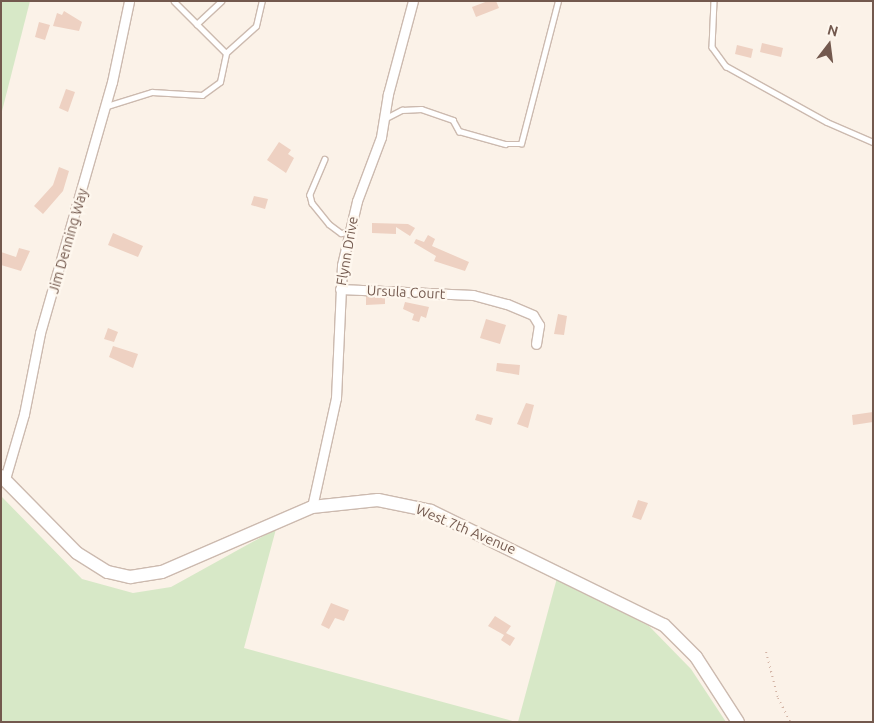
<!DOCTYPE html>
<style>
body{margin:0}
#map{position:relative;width:874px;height:723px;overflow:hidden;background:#fbf2e8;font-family:Ubuntu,sans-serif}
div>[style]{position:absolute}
.green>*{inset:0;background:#d7e8c7}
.building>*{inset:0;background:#eed1c2}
.path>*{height:2px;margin-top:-1px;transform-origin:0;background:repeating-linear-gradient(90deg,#d3b4a5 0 1px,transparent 0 5px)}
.roads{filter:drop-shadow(1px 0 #ccbaaf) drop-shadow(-1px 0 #ccbaaf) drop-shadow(0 1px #ccbaaf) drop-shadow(0 -1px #ccbaaf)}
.service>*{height:4.5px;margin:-2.25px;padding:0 2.25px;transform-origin:2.25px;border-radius:2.25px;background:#fff}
.minor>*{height:9px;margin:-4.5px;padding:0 4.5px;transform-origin:4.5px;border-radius:4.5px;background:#fff}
.secondary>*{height:12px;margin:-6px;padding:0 6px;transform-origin:6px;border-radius:6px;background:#fff}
span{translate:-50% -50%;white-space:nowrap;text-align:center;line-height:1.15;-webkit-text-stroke:4.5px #fef7ee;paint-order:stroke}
.street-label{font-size:14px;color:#73594e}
.frame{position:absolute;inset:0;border:2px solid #73594e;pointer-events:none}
.north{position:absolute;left:804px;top:20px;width:50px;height:50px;-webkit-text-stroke:4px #fef7ee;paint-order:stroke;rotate:15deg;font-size:14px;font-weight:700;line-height:20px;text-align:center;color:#73594e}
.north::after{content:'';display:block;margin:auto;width:18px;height:22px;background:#73594e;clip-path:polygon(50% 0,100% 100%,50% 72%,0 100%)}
</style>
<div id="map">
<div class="green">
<div style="clip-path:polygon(1px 1px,30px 1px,1px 115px)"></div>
<div style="clip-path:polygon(1px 496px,82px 579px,133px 593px,171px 587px,276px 529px,244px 648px,516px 722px,1px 722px)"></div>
<div style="clip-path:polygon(557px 578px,649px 626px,691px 669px,726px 722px,518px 722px)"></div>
</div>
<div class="building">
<div style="clip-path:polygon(488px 1px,496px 1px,499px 8px,476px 17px,472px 7px)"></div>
<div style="clip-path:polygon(64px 11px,82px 22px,79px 31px,53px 26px,57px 13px,62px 15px)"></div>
<div style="clip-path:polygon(39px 22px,50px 25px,45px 40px,35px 37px)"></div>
<div style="clip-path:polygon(762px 43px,783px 48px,781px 57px,760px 52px)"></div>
<div style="clip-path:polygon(737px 45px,753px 49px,751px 58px,735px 54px)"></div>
<div style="clip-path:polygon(66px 89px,75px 92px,68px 112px,59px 108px)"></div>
<div style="clip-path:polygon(279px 142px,291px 150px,288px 154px,294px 158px,286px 173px,267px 160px)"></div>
<div style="clip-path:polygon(59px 167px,69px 171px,63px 191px,43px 214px,34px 206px,53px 185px)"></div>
<div style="clip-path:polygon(254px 196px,268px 199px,265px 209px,251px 205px)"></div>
<div style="clip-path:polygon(372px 223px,408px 224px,415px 228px,410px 236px,396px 227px,396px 234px,372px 233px)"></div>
<div style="clip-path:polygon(113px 233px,143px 246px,138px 257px,108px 245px)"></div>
<div style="clip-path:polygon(428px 235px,435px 239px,432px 246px,469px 262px,465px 271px,434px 261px,436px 256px,414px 243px,416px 239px,424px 242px)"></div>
<div style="clip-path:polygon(19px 248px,30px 251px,21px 271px,1px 265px,1px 252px,16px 257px)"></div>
<div style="clip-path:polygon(366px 296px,385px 297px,385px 304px,366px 305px)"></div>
<div style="clip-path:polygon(405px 302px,429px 307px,426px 318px,421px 316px,419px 322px,412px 320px,414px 314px,403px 309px)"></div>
<div style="clip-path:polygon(558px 314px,567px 316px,564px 335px,554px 334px)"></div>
<div style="clip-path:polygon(486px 319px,506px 325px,500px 344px,480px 338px)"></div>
<div style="clip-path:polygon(108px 328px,118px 332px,114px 342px,104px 339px)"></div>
<div style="clip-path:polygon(113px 346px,138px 354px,133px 368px,109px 357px)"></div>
<div style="clip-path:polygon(497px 363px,520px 365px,519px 375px,496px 371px)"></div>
<div style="clip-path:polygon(526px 403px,534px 405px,528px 428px,517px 424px)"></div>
<div style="clip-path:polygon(873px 412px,873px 422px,853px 425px,852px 415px)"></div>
<div style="clip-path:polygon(477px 414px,493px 418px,491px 425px,475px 420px)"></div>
<div style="clip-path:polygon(638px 500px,648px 503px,641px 520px,632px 517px)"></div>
<div style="clip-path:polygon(331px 603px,349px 610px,344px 621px,335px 618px,329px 629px,321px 625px)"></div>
<div style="clip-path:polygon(495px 616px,511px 626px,506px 633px,515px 638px,510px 646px,501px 640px,504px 635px,488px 626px)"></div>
</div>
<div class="path">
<div style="left:766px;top:652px;width:48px;rotate:75.4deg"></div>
<div style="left:778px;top:698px;width:27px;rotate:63deg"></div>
</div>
<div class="roads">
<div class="service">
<div style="left:174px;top:1px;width:33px;rotate:45deg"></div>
<div style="left:222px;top:1px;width:34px;rotate:137deg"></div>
<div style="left:197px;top:24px;width:41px;rotate:45deg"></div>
<div style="left:226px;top:53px;width:40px;rotate:-42deg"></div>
<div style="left:256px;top:26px;width:26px;rotate:-77deg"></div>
<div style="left:714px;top:1px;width:46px;rotate:92.5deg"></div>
<div style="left:712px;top:47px;width:24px;rotate:54deg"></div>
<div style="left:726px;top:66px;width:115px;rotate:29deg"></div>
<div style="left:827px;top:122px;width:50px;rotate:23.5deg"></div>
<div style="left:107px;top:106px;width:47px;rotate:-17.3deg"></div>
<div style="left:152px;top:92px;width:50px;rotate:3.4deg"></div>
<div style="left:202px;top:95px;width:22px;rotate:-36deg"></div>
<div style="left:220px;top:82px;width:30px;rotate:-78deg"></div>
<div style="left:386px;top:118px;width:18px;rotate:-27deg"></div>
<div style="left:402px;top:110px;width:19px;rotate:-3deg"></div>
<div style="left:421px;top:109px;width:34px;rotate:19deg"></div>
<div style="left:453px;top:120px;width:13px;rotate:61deg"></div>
<div style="left:459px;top:131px;width:48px;rotate:15.8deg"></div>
<div style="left:505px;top:144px;width:16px"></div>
<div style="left:521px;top:144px;width:148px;rotate:-75.5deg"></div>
<div style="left:325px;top:159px;width:39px;rotate:113deg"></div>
<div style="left:310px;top:195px;width:8px;rotate:76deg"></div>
<div style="left:312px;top:203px;width:27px;rotate:51deg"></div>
<div style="left:329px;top:224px;width:15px;rotate:37deg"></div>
<div style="left:341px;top:233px;width:8px;rotate:-7deg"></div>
</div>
<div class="minor">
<div style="left:340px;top:289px;width:133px;rotate:2.6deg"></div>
<div style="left:473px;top:295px;width:35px;rotate:15deg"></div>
<div style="left:507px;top:304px;width:28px;rotate:23deg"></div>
<div style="left:533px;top:315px;width:12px;rotate:59deg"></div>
<div style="left:539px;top:325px;width:19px;rotate:99deg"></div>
<div style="left:5px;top:479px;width:68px;rotate:-73.7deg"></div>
<div style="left:24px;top:414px;width:83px;rotate:-78.8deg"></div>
<div style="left:40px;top:333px;width:261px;rotate:-74deg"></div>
<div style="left:112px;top:82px;width:83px;rotate:-78.1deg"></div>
<div style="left:312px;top:507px;width:112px;rotate:-77.6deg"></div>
<div style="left:336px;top:398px;width:133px;rotate:-87.4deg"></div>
<div style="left:342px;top:265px;width:66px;rotate:-76.8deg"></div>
<div style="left:357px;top:201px;width:68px;rotate:-69.4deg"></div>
<div style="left:381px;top:137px;width:44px;rotate:-80.8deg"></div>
<div style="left:388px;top:94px;width:96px;rotate:-75deg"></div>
</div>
<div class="secondary">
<div style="left:1px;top:476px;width:108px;rotate:45.4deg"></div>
<div style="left:77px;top:553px;width:36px;rotate:32deg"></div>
<div style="left:108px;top:572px;width:23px;rotate:13deg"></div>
<div style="left:130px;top:577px;width:32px;rotate:-9deg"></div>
<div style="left:162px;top:572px;width:163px;rotate:-23.4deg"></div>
<div style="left:312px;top:507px;width:66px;rotate:-6.1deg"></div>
<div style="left:378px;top:500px;width:54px;rotate:11.7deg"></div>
<div style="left:431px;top:511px;width:259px;rotate:26.1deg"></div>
<div style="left:664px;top:625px;width:45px;rotate:45deg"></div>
<div style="left:696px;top:657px;width:77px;rotate:57.1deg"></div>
</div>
</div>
<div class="street-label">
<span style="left:68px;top:241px;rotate:-74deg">Jim Denning Way</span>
<span style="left:347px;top:251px;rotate:-80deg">Flynn Drive</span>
<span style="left:406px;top:292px;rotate:3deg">Ursula Court</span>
<span style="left:466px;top:529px;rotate:23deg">West 7th Avenue</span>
</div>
<div class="frame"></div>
<div class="north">N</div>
</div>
